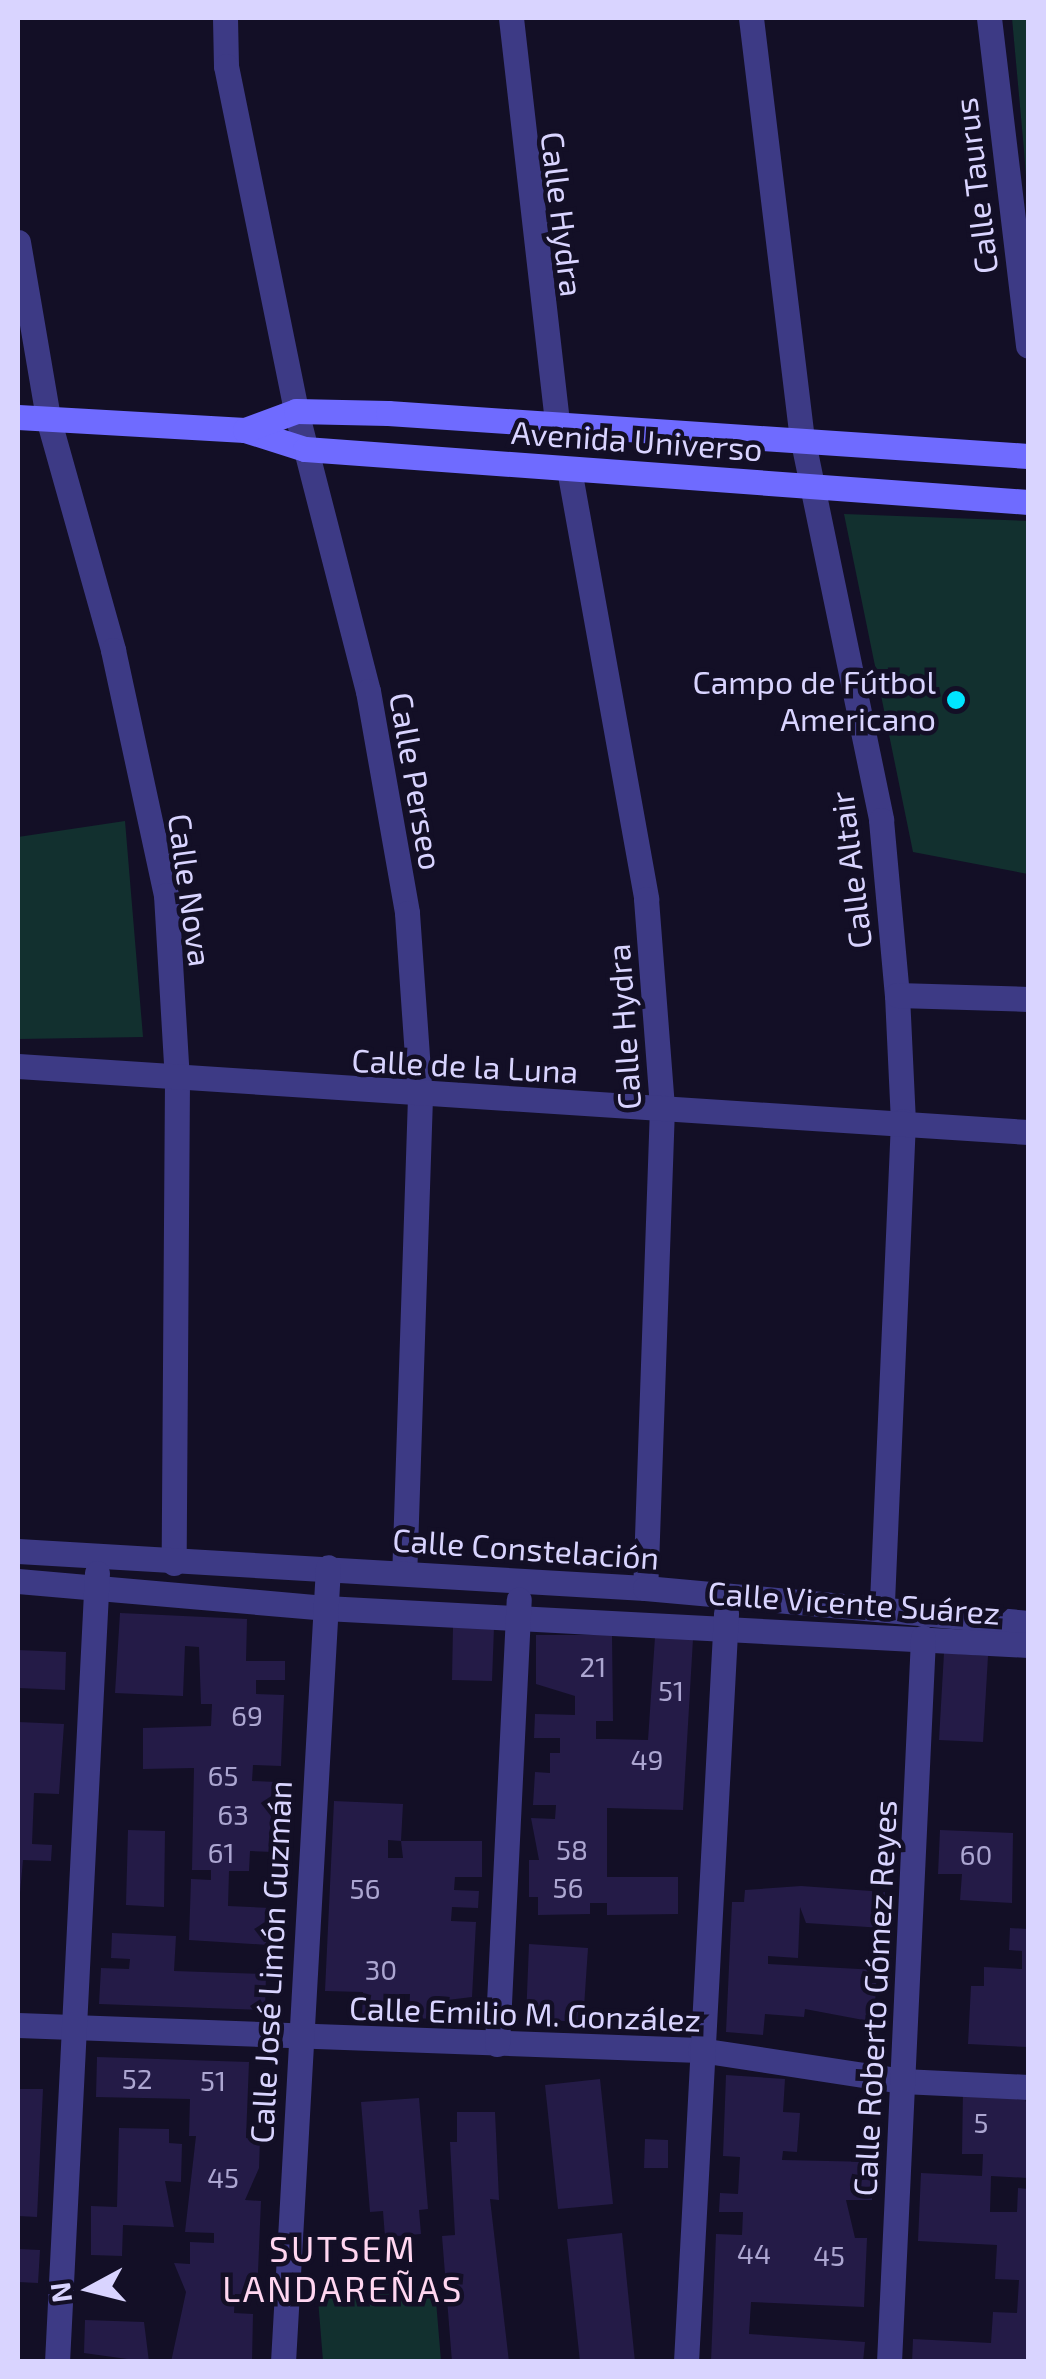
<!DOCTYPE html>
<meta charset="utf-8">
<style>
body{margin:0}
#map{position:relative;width:1046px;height:2379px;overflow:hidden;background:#130f26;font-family:"Exo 2",sans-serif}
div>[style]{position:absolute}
.green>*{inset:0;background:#12302f}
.building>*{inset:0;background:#241b47}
.street>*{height:25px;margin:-12.5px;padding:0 12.5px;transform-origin:12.5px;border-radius:12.5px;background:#3d3a85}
.secondary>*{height:25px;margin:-12.5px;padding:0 12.5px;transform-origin:12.5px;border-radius:12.5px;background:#6f6bff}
.dots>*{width:28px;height:28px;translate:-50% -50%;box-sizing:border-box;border:5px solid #130f26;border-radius:50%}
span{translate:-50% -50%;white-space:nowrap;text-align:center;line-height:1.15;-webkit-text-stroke:9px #130f26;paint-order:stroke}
.number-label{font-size:28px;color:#aca6d1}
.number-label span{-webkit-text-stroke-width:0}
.street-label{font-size:32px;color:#d9d4ff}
.poi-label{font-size:32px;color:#d9d4ff}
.right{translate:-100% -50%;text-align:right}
.neighbourhood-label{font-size:35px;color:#ffd6f0;letter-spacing:2.5px}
.frame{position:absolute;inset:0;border:20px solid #d9d4ff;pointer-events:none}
.north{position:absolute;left:40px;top:2239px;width:100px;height:100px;-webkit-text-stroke:8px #130f26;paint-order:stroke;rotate:263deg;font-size:28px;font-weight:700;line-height:40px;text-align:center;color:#d9d4ff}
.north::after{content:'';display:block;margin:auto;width:35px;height:45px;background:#d9d4ff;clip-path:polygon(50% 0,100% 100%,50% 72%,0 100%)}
</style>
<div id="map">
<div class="green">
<div style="clip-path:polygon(1012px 18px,1028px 18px,1028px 205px,1024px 150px)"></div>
<div style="clip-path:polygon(844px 514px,1028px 521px,1028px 874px,913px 852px)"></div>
<div style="clip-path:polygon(125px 821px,143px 1037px,18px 1039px,18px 837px)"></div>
<div style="clip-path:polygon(435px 2289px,441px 2361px,323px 2361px,318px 2299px)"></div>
</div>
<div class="building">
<div style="clip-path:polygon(120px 1613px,247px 1619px,246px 1661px,285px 1661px,285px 1680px,256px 1680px,256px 1694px,284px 1695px,281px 1766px,253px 1765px,252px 1781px,276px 1782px,273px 1852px,250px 1851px,249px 1871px,229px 1871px,228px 1906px,270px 1908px,268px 1945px,189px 1940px,191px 1879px,211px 1880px,211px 1870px,192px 1870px,194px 1768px,143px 1769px,143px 1728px,211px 1726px,212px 1704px,201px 1704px,199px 1647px,185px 1646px,183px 1696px,115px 1693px)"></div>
<div style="clip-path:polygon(453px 1626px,494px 1627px,492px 1681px,452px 1680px)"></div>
<div style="clip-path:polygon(536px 1635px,612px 1635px,613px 1721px,596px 1721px,596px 1739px,608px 1739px,648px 1740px,655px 1637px,693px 1639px,683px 1810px,607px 1808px,607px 1877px,678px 1877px,678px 1914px,607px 1915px,607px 1903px,590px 1903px,590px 1914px,538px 1915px,538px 1897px,529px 1897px,529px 1860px,539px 1860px,531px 1818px,555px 1819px,556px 1805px,533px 1805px,535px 1772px,550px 1773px,550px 1753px,560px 1753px,560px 1738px,534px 1738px,535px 1714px,575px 1715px,575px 1696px,536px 1684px)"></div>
<div style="clip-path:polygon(18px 1650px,66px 1652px,65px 1690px,18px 1688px)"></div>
<div style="clip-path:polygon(944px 1653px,988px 1656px,983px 1742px,939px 1740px)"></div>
<div style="clip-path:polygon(18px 1722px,64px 1724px,59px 1794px,34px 1793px,32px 1844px,52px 1845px,51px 1861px,23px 1860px,20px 1893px)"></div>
<div style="clip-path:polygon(334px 1801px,403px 1804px,401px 1841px,388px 1840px,388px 1858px,403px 1858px,401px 1841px,482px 1841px,482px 1877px,455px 1877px,454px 1890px,479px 1891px,478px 1908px,452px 1907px,451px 1921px,476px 1922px,472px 1997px,439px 2001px,438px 2019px,409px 2018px,410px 1994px,399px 1994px,397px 2017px,362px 2016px,363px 1992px,325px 1991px)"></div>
<div style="clip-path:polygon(128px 1830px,165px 1831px,164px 1907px,126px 1905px)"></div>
<div style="clip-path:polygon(940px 1830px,1013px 1833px,1012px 1903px,960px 1900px,962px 1874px,938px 1874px)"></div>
<div style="clip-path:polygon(801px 1886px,885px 1892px,883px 1928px,806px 1923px,800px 1907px,798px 1958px,768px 1956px,768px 1964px,877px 1970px,874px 2022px,805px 2009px,804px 2017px,765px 2014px,763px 2035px,726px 2032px,732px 1902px,744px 1902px,745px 1890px)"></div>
<div style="clip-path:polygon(1010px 1928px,1028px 1929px,1028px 2047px,968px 2044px,971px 1986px,984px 1986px,984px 1967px,1022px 1969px,1022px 1951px,1009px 1950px)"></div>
<div style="clip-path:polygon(112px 1933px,176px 1936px,174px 1971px,266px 1974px,265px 2010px,99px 2004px,101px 1968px,129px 1969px,130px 1959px,111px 1958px)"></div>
<div style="clip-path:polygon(529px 1944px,588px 1948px,583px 2022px,526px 2019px)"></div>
<div style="clip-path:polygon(97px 2057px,249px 2062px,246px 2138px,260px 2139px,259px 2168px,245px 2200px,261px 2201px,257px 2295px,235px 2294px,234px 2313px,253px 2314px,252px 2362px,171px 2362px,186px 2292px,174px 2263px,190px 2264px,190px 2242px,214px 2243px,214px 2233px,185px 2232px,196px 2136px,189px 2136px,190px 2099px,96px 2097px)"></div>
<div style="clip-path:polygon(726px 2075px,785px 2079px,783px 2112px,800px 2113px,797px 2152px,783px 2151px,782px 2160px,873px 2162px,872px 2200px,846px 2200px,855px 2238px,867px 2238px,864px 2307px,751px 2302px,749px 2334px,865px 2342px,863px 2362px,711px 2362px,716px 2234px,742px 2235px,743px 2212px,719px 2212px,720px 2193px,738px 2194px,740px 2157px,723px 2156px)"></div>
<div style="clip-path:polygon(600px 2079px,613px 2204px,558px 2209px,545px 2085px)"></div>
<div style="clip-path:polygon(18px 2089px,43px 2089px,37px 2217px,18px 2216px)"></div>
<div style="clip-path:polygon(963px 2089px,1023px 2091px,1028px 2110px,1028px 2178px,991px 2176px,990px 2212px,1017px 2212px,1018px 2188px,1028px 2189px,1028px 2362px,912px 2362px,913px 2339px,991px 2343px,993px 2312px,1017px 2313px,1019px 2280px,995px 2279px,997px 2245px,918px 2241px,921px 2173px,982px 2176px,983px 2154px,962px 2154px)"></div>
<div style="clip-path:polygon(419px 2098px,428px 2209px,419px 2210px,421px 2234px,385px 2237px,383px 2211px,370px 2212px,361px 2102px)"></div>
<div style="clip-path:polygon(457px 2112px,495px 2112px,499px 2200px,490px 2199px,509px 2362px,452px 2362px,442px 2236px,455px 2235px,450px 2142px,457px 2142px)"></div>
<div style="clip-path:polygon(119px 2128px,169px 2129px,169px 2143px,182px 2144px,181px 2182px,165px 2181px,174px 2227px,123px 2225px,122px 2256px,91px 2255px,91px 2206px,117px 2207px)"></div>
<div style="clip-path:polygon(645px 2139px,668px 2140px,668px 2168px,644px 2168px)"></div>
<div style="clip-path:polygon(622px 2233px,635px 2362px,580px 2362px,567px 2239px)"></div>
<div style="clip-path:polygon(18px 2249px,40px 2250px,38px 2283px,18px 2282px)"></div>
<div style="clip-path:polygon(85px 2320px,144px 2322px,149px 2362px,84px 2353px)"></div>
</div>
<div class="street">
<div style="left:225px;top:18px;width:48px;rotate:88.8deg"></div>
<div style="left:226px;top:66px;width:352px;rotate:78.5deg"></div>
<div style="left:296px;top:411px;width:289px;rotate:75.6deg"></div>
<div style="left:368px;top:691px;width:225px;rotate:80deg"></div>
<div style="left:407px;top:913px;width:184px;rotate:86deg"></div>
<div style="left:420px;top:1097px;width:475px;rotate:91.9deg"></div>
<div style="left:511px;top:18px;width:404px;rotate:83.5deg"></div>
<div style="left:751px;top:18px;width:422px;rotate:83.1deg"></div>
<div style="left:802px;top:437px;width:391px;rotate:78.3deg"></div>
<div style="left:881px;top:820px;width:176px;rotate:84.8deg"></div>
<div style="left:897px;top:995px;width:126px;rotate:87.3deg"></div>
<div style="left:903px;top:1121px;width:484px;rotate:92.5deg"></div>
<div style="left:989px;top:18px;width:330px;rotate:83.2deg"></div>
<div style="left:18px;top:242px;width:179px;rotate:80.3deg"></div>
<div style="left:48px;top:418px;width:241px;rotate:74.3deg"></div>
<div style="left:113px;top:650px;width:251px;rotate:77.8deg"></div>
<div style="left:166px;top:895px;width:185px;rotate:86.6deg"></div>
<div style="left:177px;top:1080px;width:483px;rotate:90.4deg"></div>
<div style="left:569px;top:469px;width:437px;rotate:79.8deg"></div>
<div style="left:646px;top:899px;width:209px;rotate:85.6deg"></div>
<div style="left:662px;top:1107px;width:481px;rotate:92deg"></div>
<div style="left:897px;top:995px;width:131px;rotate:1.7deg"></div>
<div style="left:18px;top:1066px;width:1012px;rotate:3.74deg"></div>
<div style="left:18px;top:1551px;width:628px;rotate:3.38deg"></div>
<div style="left:645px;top:1588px;width:385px;rotate:5.2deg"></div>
<div style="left:18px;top:1581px;width:308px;rotate:5deg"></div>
<div style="left:325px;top:1608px;width:704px;rotate:3.01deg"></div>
<div style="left:18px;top:2025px;width:682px;rotate:2.1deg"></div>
<div style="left:700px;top:2050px;width:204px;rotate:8.7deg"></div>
<div style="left:902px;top:2081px;width:126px;rotate:2.7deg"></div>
<div style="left:497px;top:2044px;width:445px;rotate:-87.2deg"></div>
<div style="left:57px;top:2362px;width:790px;rotate:-87.1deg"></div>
<div style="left:283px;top:2362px;width:796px;rotate:-86.76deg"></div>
<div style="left:686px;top:2362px;width:750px;rotate:-86.94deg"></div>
<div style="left:889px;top:2362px;width:725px;rotate:-87.31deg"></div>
</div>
<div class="secondary">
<div style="left:18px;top:417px;width:227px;rotate:3.3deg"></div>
<div style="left:245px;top:430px;width:63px;rotate:17.6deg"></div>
<div style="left:305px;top:449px;width:725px;rotate:4.19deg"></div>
<div style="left:245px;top:430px;width:54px;rotate:-20.4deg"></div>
<div style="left:296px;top:411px;width:92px;rotate:1.2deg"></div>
<div style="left:388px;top:413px;width:641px;rotate:3.84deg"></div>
</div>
<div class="dots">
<div style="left:956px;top:700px;background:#00e5ff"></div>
</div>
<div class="number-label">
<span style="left:593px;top:1666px">21</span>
<span style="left:671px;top:1690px">51</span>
<span style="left:247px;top:1715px">69</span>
<span style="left:647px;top:1759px">49</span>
<span style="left:223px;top:1775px">65</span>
<span style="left:233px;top:1814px">63</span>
<span style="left:572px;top:1849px">58</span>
<span style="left:221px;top:1852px">61</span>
<span style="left:976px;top:1854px">60</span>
<span style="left:568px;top:1887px">56</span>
<span style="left:365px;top:1888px">56</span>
<span style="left:381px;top:1969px">30</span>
<span style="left:137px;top:2078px">52</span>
<span style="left:213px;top:2080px">51</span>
<span style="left:981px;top:2122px">5</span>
<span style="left:223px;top:2177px">45</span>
<span style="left:754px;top:2253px">44</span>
<span style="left:829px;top:2255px">45</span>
</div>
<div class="street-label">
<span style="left:975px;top:186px;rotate:-97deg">Calle Taurus</span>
<span style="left:563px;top:214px;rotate:83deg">Calle Hydra</span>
<span style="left:637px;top:440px;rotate:4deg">Avenida Universo</span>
<span style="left:417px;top:781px;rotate:80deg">Calle Perseo</span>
<span style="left:850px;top:870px;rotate:-97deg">Calle Altair</span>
<span style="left:191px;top:890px;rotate:82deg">Calle Nova</span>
<span style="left:623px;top:1027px;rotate:-94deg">Calle Hydra</span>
<span style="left:465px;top:1065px;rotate:3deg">Calle de la Luna</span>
<span style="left:526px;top:1548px;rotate:4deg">Calle Constelación</span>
<span style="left:854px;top:1602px;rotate:4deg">Calle Vicente Suárez</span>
<span style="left:270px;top:1962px;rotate:-87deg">Calle José Limón Guzmán</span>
<span style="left:874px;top:1998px;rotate:-87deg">Calle Roberto Gómez Reyes</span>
<span style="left:525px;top:2013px;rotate:2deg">Calle Emilio M. González</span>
</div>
<div class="poi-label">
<span class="right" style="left:936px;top:700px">Campo de Fútbol<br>Americano</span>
</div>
<div class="neighbourhood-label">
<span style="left:343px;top:2268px">SUTSEM<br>LANDAREÑAS</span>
</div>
<div class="frame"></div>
<div class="north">N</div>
</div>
